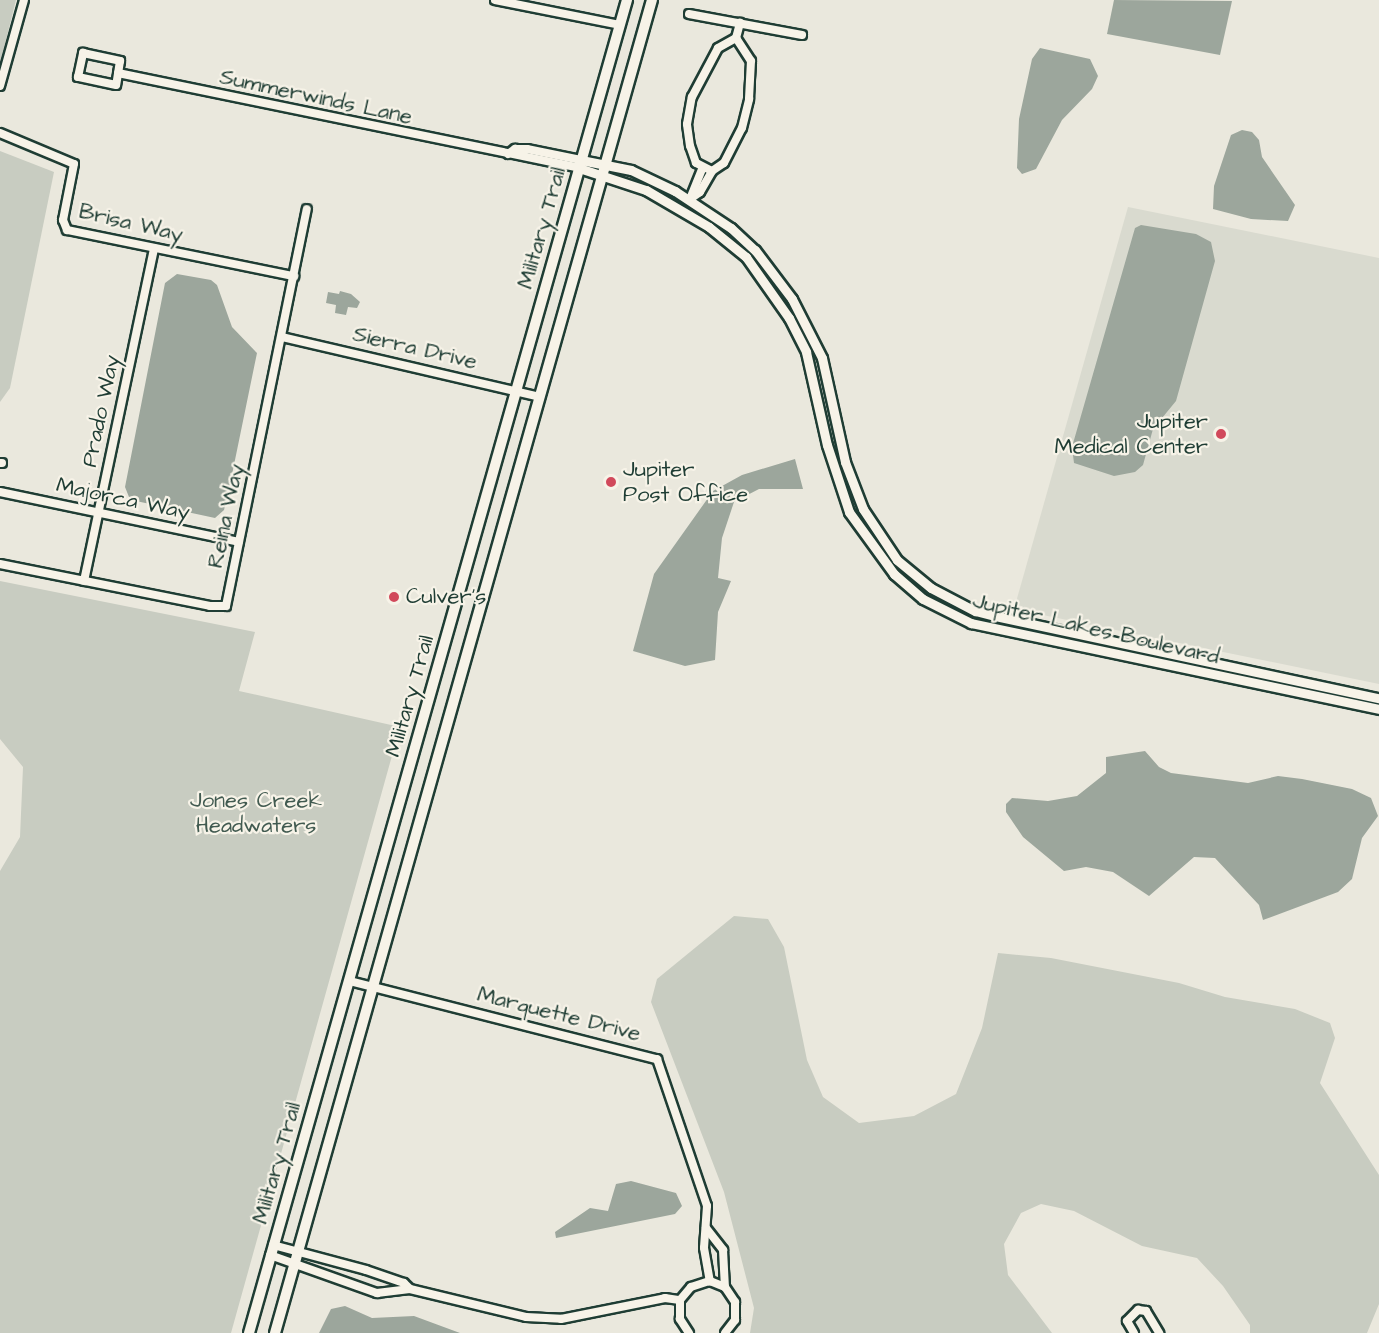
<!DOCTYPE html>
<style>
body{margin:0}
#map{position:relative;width:1379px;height:1333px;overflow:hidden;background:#eae8dd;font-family:"Architects Daughter",sans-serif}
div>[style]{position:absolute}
.built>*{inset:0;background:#d9dacf}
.green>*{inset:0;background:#c8ccc1}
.water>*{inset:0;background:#9ca69c}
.roads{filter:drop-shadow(2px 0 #1f3d34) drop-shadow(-2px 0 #1f3d34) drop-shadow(0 2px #1f3d34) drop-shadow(0 -2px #1f3d34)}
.minor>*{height:8px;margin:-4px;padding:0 4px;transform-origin:4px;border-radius:4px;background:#f7f3e8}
.tertiary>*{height:9px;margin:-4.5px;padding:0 4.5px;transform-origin:4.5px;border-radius:4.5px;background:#f7f3e8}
.secondary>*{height:10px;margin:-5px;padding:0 5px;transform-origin:5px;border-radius:5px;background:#f7f3e8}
.dots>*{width:16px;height:16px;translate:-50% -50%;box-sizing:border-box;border:3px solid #f7f3e8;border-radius:50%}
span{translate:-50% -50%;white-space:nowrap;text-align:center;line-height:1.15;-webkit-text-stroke:4.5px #f7f3e8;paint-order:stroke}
.street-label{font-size:22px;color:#1f3d34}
.poi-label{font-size:22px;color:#1f3d34}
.right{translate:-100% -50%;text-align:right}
.left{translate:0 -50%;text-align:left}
.park-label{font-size:22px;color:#415a50}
</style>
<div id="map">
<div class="built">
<div style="clip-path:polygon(1128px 207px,1379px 258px,1379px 684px,1014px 609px)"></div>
</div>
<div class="green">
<div style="clip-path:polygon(0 0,16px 0,0 64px)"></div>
<div style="clip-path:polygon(0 151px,54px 172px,10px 388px,0 402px)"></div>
<div style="clip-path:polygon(0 581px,255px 632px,239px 691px,400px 727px,231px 1333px,0 1333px,0 871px,20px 837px,23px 767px,0 739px)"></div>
<div style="clip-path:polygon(734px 916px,768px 919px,784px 947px,807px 1060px,823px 1097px,859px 1123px,914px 1116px,956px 1094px,982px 1028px,998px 953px,1051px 958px,1179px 983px,1225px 997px,1295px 1009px,1330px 1023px,1335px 1038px,1320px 1083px,1379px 1175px,1379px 1304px,1367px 1333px,1250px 1333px,1250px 1325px,1223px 1286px,1197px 1258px,1142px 1246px,1074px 1211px,1041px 1204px,1021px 1213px,1004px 1244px,1008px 1275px,1052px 1333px,750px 1333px,754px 1308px,724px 1192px,651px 1002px,657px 979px)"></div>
</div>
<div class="water">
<div style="clip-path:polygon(1114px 0,1232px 1px,1220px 55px,1107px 34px)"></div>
<div style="clip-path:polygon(1040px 48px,1090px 59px,1098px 76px,1092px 89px,1062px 120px,1036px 169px,1022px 174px,1017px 168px,1019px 119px,1032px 59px)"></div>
<div style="clip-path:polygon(1242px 130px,1252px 132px,1259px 140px,1262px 157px,1295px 205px,1288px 221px,1251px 219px,1213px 209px,1214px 186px,1231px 135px)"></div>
<div style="clip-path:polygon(1141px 225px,1196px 234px,1211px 242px,1215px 261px,1176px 401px,1153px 429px,1143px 465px,1135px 472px,1114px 476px,1074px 463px,1072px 447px,1135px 228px)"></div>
<div style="clip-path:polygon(177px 274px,211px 280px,217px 285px,232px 327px,257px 353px,228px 494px,224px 510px,215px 518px,136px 501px,129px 497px,125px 487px,165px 283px)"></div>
<div style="clip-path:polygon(340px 291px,351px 294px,360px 302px,357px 308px,348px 307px,346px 315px,335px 313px,336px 305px,326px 303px,328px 292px,339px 294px)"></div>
<div style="clip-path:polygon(795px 459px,803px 489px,759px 489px,734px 502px,722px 538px,718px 578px,731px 581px,718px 612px,715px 660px,685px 666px,633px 651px,654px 574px,713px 491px,742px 475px)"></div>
<div style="clip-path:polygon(1145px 751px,1159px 767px,1171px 773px,1248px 783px,1278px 776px,1302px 779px,1352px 789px,1371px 798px,1378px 816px,1362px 838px,1352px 879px,1338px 892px,1263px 920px,1259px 905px,1215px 858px,1194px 857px,1149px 896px,1113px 872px,1086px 867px,1064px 871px,1023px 837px,1006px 812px,1006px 804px,1012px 798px,1048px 801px,1077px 796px,1106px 773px,1106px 757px)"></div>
<div style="clip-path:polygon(631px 1181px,676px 1193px,682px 1206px,675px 1214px,556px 1238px,555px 1232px,590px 1208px,608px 1211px,616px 1184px)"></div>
<div style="clip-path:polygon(345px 1306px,372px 1318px,414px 1316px,460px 1333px,319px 1333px,331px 1309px)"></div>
</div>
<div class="roads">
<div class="minor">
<div style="left:495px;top:0;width:127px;rotate:11.3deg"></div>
<div style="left:689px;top:14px;width:115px;rotate:10.5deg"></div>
<div style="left:83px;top:53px;width:38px;rotate:12deg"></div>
<div style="left:120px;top:61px;width:24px;rotate:99deg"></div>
<div style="left:116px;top:85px;width:39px;rotate:-168deg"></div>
<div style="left:78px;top:77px;width:25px;rotate:-78deg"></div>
<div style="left:118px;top:73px;width:471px;rotate:11.6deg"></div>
<div style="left:0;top:86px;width:89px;rotate:-74.4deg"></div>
<div style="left:0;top:133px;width:80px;rotate:22.7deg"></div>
<div style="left:74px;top:164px;width:57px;rotate:101.1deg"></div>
<div style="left:63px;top:220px;width:11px;rotate:68deg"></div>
<div style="left:67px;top:230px;width:232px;rotate:11.5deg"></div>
<div style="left:508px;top:154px;width:9px;rotate:-36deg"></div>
<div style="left:515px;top:149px;width:12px"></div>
<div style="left:527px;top:149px;width:55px;rotate:11.5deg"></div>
<div style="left:712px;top:171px;width:18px;rotate:-153deg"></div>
<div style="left:696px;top:163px;width:18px;rotate:-109deg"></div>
<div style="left:690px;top:146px;width:22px;rotate:-98deg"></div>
<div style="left:687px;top:124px;width:27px;rotate:-80deg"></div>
<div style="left:692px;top:97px;width:55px;rotate:-62deg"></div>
<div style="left:718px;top:48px;width:21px;rotate:-29deg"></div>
<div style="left:736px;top:38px;width:16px;rotate:-75deg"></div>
<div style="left:690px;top:199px;width:12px;rotate:-35deg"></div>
<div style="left:700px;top:192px;width:24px;rotate:-60deg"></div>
<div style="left:712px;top:171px;width:14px;rotate:-34deg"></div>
<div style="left:724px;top:163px;width:39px;rotate:-63deg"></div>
<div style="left:742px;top:128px;width:30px;rotate:-76deg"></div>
<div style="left:749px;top:99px;width:38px;rotate:-87deg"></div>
<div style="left:751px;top:61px;width:27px;rotate:-123deg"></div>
<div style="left:690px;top:199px;width:32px;rotate:-68deg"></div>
<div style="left:282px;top:337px;width:265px;rotate:13.1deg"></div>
<div style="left:0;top:463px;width:2px"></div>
<div style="left:0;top:492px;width:244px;rotate:11.8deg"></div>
<div style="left:0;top:564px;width:214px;rotate:11.3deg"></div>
<div style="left:210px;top:606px;width:16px"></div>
<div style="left:226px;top:606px;width:405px;rotate:-78.5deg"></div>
<div style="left:84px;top:581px;width:340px;rotate:-78.1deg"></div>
<div style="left:350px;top:981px;width:317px;rotate:14.3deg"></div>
<div style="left:657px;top:1059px;width:155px;rotate:71.2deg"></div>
<div style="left:707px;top:1206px;width:42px;rotate:94.1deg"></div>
<div style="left:704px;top:1248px;width:34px;rotate:80deg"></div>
<div style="left:706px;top:1228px;width:28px;rotate:52deg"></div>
<div style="left:723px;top:1250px;width:37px;rotate:87deg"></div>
<div style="left:273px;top:1245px;width:96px;rotate:15deg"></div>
<div style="left:366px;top:1270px;width:40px;rotate:18.9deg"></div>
<div style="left:404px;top:1283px;width:8px;rotate:45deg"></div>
<div style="left:270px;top:1255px;width:114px;rotate:19.6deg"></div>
<div style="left:377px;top:1293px;width:33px;rotate:-7deg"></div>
<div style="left:410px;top:1289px;width:119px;rotate:13.6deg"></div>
<div style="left:526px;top:1317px;width:35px;rotate:3deg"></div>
<div style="left:561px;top:1319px;width:106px;rotate:-11.4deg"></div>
<div style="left:665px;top:1298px;width:15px;rotate:8deg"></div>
<div style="left:689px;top:1333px;width:17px;rotate:-123deg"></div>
<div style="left:680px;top:1319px;width:19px;rotate:-90deg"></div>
<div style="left:680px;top:1300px;width:17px;rotate:-50deg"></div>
<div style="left:691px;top:1287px;width:20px;rotate:-18deg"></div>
<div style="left:710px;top:1281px;width:16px;rotate:22deg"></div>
<div style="left:725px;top:1287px;width:18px;rotate:56deg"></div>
<div style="left:735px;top:1302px;width:18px;rotate:90deg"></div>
<div style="left:735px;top:1320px;width:16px;rotate:128deg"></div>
<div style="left:1134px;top:1333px;width:14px;rotate:-120deg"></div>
<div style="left:1127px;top:1321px;width:16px;rotate:-45deg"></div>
<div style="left:1138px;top:1310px;width:8px;rotate:7deg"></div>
<div style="left:1146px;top:1311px;width:26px;rotate:59deg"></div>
</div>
<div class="tertiary">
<div style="left:581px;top:160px;width:51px;rotate:11.3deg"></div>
<div style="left:631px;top:170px;width:49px;rotate:25.5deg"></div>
<div style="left:675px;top:191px;width:67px;rotate:33.5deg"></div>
<div style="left:731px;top:228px;width:33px;rotate:43deg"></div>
<div style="left:755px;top:250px;width:61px;rotate:52.9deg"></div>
<div style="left:792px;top:299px;width:66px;rotate:63deg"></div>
<div style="left:822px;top:358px;width:107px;rotate:77.5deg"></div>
<div style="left:845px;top:462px;width:50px;rotate:69deg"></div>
<div style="left:863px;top:509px;width:61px;rotate:56.3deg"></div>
<div style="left:897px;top:560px;width:44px;rotate:39.5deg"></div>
<div style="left:931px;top:588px;width:50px;rotate:27.6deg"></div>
<div style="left:975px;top:611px;width:21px;rotate:14deg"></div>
<div style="left:995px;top:616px;width:393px;rotate:12.1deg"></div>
<div style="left:579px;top:168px;width:71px;rotate:18.2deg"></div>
<div style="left:646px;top:190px;width:73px;rotate:30.4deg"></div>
<div style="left:709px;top:227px;width:48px;rotate:39deg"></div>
<div style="left:746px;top:257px;width:75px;rotate:54.8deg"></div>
<div style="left:789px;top:318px;width:38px;rotate:63deg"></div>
<div style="left:806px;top:352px;width:95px;rotate:77.3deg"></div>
<div style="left:827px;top:445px;width:71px;rotate:71.8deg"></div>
<div style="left:849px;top:512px;width:77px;rotate:54deg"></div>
<div style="left:894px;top:574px;width:38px;rotate:41deg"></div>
<div style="left:923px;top:599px;width:54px;rotate:26.6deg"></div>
<div style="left:971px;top:623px;width:417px;rotate:11.9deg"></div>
</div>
<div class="secondary">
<div style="left:249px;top:1333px;width:1386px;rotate:-74.17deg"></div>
<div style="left:275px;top:1333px;width:1385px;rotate:-74.21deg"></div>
</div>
</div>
<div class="dots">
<div style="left:1221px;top:434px;background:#d1495b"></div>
<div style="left:611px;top:482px;background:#d1495b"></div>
<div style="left:394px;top:597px;background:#d1495b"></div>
</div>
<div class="street-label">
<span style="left:316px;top:97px;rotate:12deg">Summerwinds Lane</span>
<span style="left:131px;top:223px;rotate:13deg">Brisa Way</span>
<span style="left:542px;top:228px;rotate:-74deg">Military Trail</span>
<span style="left:415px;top:348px;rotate:13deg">Sierra Drive</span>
<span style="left:101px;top:411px;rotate:-78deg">Prado Way</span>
<span style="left:123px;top:499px;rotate:12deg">Majorca Way</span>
<span style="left:226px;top:516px;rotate:-78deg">Reina Way</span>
<span style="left:1096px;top:629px;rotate:13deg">Jupiter Lakes Boulevard</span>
<span style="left:410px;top:696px;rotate:-74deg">Military Trail</span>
<span style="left:559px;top:1014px;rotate:14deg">Marquette Drive</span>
<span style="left:277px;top:1163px;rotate:-74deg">Military Trail</span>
</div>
<div class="poi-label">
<span class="right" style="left:1208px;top:434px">Jupiter<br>Medical Center</span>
<span class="left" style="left:623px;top:482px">Jupiter<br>Post Office</span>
<span class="left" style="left:406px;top:597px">Culver's</span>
</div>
<div class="park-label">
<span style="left:256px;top:813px">Jones Creek<br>Headwaters</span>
</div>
</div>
